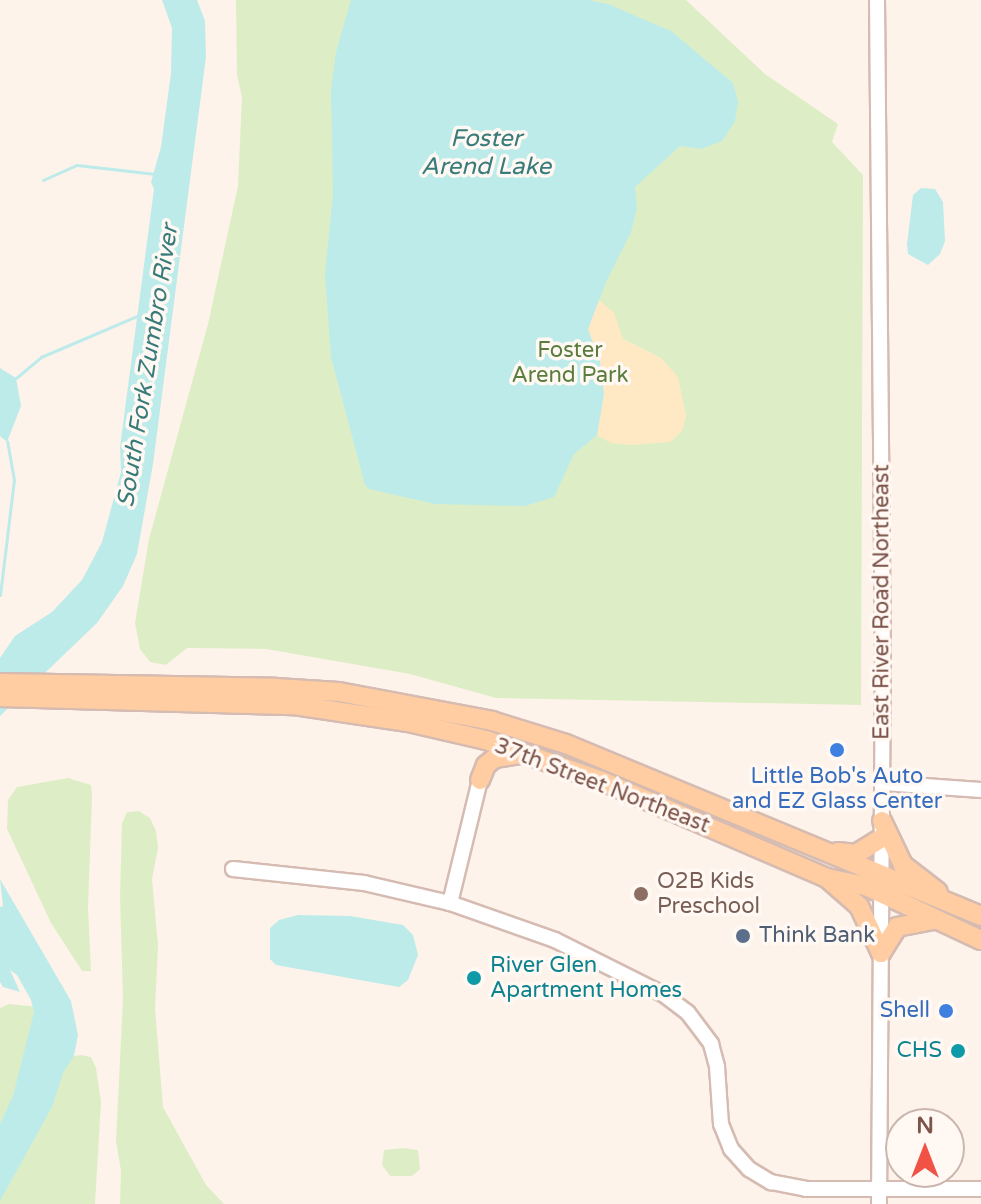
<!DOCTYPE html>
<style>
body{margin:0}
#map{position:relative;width:981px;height:1204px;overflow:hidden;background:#fef3ea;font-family:"Varela Round",sans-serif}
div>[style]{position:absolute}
.green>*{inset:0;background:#ddeec6}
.sand>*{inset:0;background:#ffe9c4}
.water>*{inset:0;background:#bcebea}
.stream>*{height:3px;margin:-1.5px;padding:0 1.5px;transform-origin:1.5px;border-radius:1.5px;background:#bcebea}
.roads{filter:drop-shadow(2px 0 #d5bbb1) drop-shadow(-2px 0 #d5bbb1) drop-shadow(0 2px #d5bbb1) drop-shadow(0 -2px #d5bbb1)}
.minor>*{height:14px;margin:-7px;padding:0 7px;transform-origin:7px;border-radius:7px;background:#fff}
.major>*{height:18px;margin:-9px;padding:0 9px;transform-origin:9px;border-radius:9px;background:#ffcda1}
.dots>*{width:22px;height:22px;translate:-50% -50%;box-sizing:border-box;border:4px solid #fff8f3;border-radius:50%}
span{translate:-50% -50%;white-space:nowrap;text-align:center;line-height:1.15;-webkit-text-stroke:7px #fff8f3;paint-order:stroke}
.park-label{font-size:22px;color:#5a7d3d}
.street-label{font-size:22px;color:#7d544a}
.shop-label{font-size:22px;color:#366cbe}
.right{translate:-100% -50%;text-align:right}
.education-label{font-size:22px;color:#785e54}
.left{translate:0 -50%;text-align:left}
.service-label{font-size:22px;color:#4e5e75}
.culture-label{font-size:22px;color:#0d838f}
.water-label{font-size:24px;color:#387b7b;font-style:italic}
.north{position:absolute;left:885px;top:1108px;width:80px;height:80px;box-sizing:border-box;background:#fff8f3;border:2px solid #cbb6af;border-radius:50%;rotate:0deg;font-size:22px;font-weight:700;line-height:32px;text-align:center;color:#7d544a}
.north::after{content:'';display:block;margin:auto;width:28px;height:36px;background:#f25246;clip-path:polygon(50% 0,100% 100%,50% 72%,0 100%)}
</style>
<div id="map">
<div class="green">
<div style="clip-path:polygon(236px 0,686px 0,765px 74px,838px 124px,832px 142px,863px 175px,861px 705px,496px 698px,410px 674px,266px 649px,187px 648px,166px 665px,150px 662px,140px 649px,135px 623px,149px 539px,208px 324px,238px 186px,242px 97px,237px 75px)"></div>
<div style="clip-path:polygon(68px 778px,91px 785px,92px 797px,88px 908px,91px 971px,82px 971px,51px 923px,7px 829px,8px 800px,17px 787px)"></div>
<div style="clip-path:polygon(139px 811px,150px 818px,156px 831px,158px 848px,152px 879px,158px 945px,155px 1008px,163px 1107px,206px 1185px,224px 1204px,120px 1204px,121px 1171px,116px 1141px,123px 999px,120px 896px,122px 823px,127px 812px)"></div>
<div style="clip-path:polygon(9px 1004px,39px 1007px,0 1150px,0 1008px)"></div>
<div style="clip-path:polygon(81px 1055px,91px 1057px,96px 1068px,101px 1102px,95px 1204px,0 1204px,0 1187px,60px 1070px,74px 1056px)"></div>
<div style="clip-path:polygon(403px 1148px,418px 1150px,420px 1169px,412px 1176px,390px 1176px,382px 1165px,384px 1150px)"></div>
</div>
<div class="sand">
<div style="clip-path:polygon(544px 217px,592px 294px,614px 313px,623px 339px,661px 358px,678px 377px,686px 416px,682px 431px,670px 442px,632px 445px,611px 443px,597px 435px,587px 442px)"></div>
</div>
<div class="water">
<div style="clip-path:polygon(162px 0,197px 0,205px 21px,206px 57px,153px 464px,137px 554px,123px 586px,97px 623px,0 716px,0 658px,15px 636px,52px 612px,82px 580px,102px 542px,121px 472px,120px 447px,154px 189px,151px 182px,161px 147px,171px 73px,172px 28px)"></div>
<div style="clip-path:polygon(351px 0,588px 0,608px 4px,671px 31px,733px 83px,738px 102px,735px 121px,722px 141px,701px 149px,680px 146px,635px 187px,637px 208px,631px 232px,606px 282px,588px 329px,600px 362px,604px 394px,597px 435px,574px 454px,554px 497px,525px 506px,435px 504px,369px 489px,365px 485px,331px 357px,325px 275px,333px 194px,331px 90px,336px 52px)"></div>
<div style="clip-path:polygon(921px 188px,935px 189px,943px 202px,945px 241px,940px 254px,928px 265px,908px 254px,907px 244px,913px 195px)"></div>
<div style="clip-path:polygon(0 368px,16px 378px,21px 406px,7px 442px,0 436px)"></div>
<div style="clip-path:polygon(0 879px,71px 1001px,78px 1035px,74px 1056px,63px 1073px,52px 1107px,0 1201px,0 1124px,13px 1096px,34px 1012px,31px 1000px,17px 975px,10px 970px,20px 992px,3px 987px,0 982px,0 907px,3px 906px)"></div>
<div style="clip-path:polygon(298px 915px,350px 916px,403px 925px,413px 935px,418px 955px,408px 980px,399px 987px,276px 965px,270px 959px,270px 928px,279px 920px)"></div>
</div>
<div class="stream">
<div style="left:43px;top:180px;width:37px;rotate:-24deg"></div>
<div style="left:77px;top:165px;width:79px;rotate:6.6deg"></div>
<div style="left:16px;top:378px;width:33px;rotate:-40deg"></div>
<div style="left:41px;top:357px;width:104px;rotate:-23.1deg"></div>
<div style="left:0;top:595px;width:116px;rotate:-83.1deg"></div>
<div style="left:14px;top:480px;width:39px;rotate:-100deg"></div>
</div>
<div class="roads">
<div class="minor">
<div style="left:877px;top:0;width:658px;rotate:89.48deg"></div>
<div style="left:883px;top:658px;width:546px;rotate:90.42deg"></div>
<div style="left:883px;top:783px;width:98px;rotate:4.1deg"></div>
<div style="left:233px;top:869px;width:132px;rotate:6.1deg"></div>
<div style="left:364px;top:883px;width:88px;rotate:13.1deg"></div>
<div style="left:450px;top:903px;width:111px;rotate:19.4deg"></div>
<div style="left:555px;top:940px;width:121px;rotate:26.6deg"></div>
<div style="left:663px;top:994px;width:31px;rotate:37deg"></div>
<div style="left:688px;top:1013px;width:39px;rotate:53deg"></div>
<div style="left:711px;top:1044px;width:24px;rotate:75deg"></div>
<div style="left:717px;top:1067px;width:57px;rotate:86deg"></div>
<div style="left:721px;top:1124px;width:27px;rotate:68deg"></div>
<div style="left:731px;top:1149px;width:27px;rotate:48deg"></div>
<div style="left:749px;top:1169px;width:26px;rotate:31deg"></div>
<div style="left:771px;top:1182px;width:36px;rotate:11deg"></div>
<div style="left:806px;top:1189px;width:175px"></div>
<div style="left:450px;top:903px;width:127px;rotate:-76.3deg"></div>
</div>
<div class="major">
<div style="left:0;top:683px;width:276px;rotate:1deg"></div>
<div style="left:276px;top:688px;width:63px;rotate:3.6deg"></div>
<div style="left:339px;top:692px;width:156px;rotate:10.7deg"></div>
<div style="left:492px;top:721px;width:77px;rotate:17.3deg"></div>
<div style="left:566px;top:744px;width:449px;rotate:22.5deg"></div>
<div style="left:0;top:697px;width:294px;rotate:1.6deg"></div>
<div style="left:294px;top:705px;width:115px;rotate:8.5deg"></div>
<div style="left:408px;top:722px;width:80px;rotate:13deg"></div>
<div style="left:486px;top:740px;width:123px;rotate:19.5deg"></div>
<div style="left:602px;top:781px;width:245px;rotate:23.3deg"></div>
<div style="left:827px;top:878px;width:40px;rotate:12deg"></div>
<div style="left:866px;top:886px;width:127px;rotate:25.2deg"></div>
<div style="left:480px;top:780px;width:16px;rotate:-68deg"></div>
<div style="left:486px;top:765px;width:11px;rotate:-38deg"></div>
<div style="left:495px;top:758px;width:25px;rotate:-9deg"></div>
<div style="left:882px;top:821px;width:49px;rotate:64.5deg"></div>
<div style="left:903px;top:865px;width:44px;rotate:37.6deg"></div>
<div style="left:838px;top:852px;width:18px;rotate:6deg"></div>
<div style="left:856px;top:854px;width:31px;rotate:-32deg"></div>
<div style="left:828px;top:879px;width:41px;rotate:41.1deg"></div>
<div style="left:859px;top:906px;width:52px;rotate:64.9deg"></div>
<div style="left:881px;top:953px;width:31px;rotate:-58deg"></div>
<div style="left:897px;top:927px;width:37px;rotate:-11deg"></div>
</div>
</div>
<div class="dots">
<div style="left:837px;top:750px;background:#3f7fe0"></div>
<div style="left:641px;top:894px;background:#8d6e63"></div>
<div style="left:743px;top:936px;background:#5c6f8a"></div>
<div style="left:474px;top:978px;background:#0f9aa8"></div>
<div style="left:946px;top:1011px;background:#3f7fe0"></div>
<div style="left:958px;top:1051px;background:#0f9aa8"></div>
</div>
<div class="park-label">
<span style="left:570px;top:363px">Foster<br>Arend Park</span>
</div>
<div class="street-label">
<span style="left:882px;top:602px;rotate:-90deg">East River Road Northeast</span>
<span style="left:602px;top:786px;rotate:21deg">37th Street Northeast</span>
</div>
<div class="shop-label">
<span style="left:837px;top:789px">Little Bob's Auto<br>and EZ Glass Center</span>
<span class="right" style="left:930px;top:1011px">Shell</span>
</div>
<div class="education-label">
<span class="left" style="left:657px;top:894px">O2B Kids<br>Preschool</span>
</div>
<div class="service-label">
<span class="left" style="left:759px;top:936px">Think Bank</span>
</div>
<div class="culture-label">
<span class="left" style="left:490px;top:978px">River Glen<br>Apartment Homes</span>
<span class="right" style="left:942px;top:1051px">CHS</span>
</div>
<div class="water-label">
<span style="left:486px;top:153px">Foster<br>Arend Lake</span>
<span style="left:148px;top:366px;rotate:-81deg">South Fork Zumbro River</span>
</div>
<div class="north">N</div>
</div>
